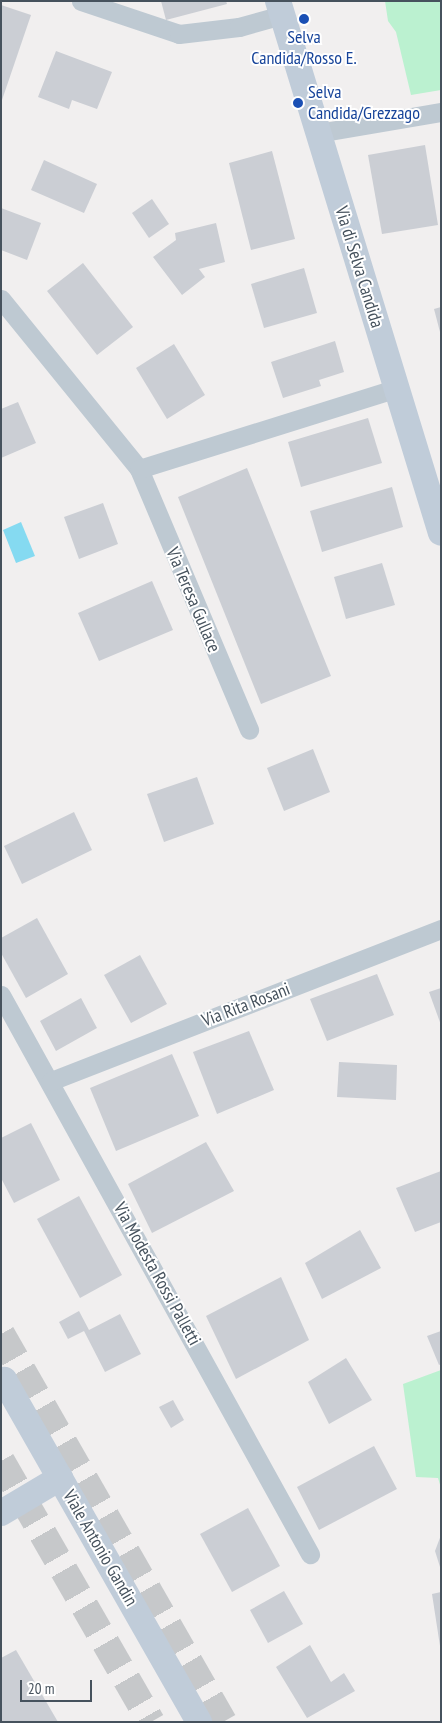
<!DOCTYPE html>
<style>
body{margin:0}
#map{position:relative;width:442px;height:1723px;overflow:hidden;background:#f1efef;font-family:"PT Sans Narrow",sans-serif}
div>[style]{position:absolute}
.green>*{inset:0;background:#bbf1d0}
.water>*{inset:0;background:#85daf1}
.building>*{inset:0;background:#cbced4}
.highway-tunnel>*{height:28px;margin-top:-14px;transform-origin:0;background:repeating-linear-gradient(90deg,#c6c8ca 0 28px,transparent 0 42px)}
.street>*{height:19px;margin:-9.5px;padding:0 9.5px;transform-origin:9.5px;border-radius:9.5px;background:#bec9d2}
.secondary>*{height:26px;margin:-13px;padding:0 13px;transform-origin:13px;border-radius:13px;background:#c0ccd9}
.dots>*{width:14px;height:14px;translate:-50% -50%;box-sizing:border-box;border:2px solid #fff;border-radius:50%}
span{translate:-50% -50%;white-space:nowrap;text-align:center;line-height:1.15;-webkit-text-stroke:4px #fff;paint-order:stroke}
.transit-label{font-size:18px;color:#164399}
.left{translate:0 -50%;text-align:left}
.street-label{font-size:18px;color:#46525d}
.frame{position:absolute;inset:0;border:2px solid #46525d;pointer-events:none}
.scale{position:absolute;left:20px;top:1680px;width:72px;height:22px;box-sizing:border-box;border:2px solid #46525d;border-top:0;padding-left:6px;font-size:15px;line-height:18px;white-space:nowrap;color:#46525d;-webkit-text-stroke:4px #fff;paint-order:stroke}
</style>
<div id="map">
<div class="green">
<div style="clip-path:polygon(385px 1px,441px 1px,441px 90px,411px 95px,396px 32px,388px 21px)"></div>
<div style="clip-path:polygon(441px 1370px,441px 1488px,438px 1478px,416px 1477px,403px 1384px)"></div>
</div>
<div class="water">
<div style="clip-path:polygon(21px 522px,35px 556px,16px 563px,3px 530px)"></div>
</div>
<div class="building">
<div style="clip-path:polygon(161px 1px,226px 1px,227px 4px,166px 20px)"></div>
<div style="clip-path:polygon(1px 5px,31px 15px,2px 100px,1px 100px)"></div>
<div style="clip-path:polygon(56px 51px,112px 72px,97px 109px,72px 100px,69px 109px,38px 97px)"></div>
<div style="clip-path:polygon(425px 145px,438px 225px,382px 234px,368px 155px)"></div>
<div style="clip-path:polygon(272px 151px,295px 239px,251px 250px,229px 163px)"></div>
<div style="clip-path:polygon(44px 160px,97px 184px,84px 213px,31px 190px)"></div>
<div style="clip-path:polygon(152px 199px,169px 224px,149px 238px,132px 213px)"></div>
<div style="clip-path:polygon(1px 208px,41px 223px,27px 260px,1px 250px)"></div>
<div style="clip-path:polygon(216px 223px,225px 262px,199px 269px,205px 277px,182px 295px,153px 257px,176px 240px,175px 233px)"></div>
<div style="clip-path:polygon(83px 263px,133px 327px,97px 355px,47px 291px)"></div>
<div style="clip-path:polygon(304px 268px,317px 313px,264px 328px,251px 284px)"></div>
<div style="clip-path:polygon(441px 307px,441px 332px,440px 332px,434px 309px)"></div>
<div style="clip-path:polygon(335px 341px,344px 372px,319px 380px,321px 386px,283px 398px,271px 362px)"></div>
<div style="clip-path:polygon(174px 344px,205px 395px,167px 419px,136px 368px)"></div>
<div style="clip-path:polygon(18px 402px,36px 443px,1px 458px,1px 409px)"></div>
<div style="clip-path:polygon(368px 418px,382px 463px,301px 487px,288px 442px)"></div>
<div style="clip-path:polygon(247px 468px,331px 676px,261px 704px,178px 497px)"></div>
<div style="clip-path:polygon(392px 487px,403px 527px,322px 552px,310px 511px)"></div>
<div style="clip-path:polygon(103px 503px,118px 544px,79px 559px,64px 517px)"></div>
<div style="clip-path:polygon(382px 563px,395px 605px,346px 619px,334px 577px)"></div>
<div style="clip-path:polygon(152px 581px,173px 630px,99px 661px,78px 613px)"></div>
<div style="clip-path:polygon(313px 749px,330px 792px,284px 811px,267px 768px)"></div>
<div style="clip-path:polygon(197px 777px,214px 824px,164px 842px,147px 794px)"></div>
<div style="clip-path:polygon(74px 812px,92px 850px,22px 884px,4px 846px)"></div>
<div style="clip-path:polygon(37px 918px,68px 974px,26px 998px,1px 953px,1px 938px)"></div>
<div style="clip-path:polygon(140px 955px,167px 1004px,131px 1023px,104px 975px)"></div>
<div style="clip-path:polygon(377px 974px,394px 1015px,327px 1041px,310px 999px)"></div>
<div style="clip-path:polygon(441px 988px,441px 1025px,429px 992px)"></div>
<div style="clip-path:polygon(81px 998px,97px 1028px,56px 1051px,40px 1021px)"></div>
<div style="clip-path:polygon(249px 1031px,274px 1090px,217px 1114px,193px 1052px)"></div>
<div style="clip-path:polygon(172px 1054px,199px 1116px,116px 1151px,90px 1088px)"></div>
<div style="clip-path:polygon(339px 1062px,397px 1065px,396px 1100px,337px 1097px)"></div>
<div style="clip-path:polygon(31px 1123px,60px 1180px,14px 1203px,1px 1178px,1px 1138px)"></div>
<div style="clip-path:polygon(206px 1142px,234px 1191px,152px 1233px,128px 1184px)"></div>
<div style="clip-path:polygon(441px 1171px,441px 1222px,415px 1232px,396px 1188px)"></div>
<div style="clip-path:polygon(79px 1196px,122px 1275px,80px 1298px,37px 1219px)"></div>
<div style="clip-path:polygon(360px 1230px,381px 1268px,322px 1299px,305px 1263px)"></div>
<div style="clip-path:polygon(281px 1277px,309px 1340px,236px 1379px,206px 1316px)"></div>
<div style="clip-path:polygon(79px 1311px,89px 1330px,120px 1314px,141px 1354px,105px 1372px,84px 1331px,68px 1339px,59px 1322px)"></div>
<div style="clip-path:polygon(441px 1331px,441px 1364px,439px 1365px,427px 1336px)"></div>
<div style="clip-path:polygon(346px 1358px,372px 1400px,329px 1424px,308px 1382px)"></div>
<div style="clip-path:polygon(173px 1400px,184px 1420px,171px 1428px,159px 1407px)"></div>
<div style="clip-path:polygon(374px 1446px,397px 1489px,319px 1530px,297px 1487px)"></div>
<div style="clip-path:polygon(248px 1508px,280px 1566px,232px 1592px,200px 1534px)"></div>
<div style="clip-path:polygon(441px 1535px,441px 1567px,440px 1567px,435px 1551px)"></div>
<div style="clip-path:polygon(284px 1591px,303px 1624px,268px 1643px,250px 1610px)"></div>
<div style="clip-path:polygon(441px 1592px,441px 1646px,440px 1646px,432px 1594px)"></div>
<div style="clip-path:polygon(310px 1645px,331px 1682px,344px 1673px,355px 1691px,307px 1718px,276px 1667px)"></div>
<div style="clip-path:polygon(16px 1650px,58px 1722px,1px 1722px,1px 1658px)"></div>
</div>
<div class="highway-tunnel">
<div style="left:1px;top:1334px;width:447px;rotate:60.2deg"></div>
<div style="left:1px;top:1461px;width:301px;rotate:60.1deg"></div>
</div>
<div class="street">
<div style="left:81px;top:1px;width:103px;rotate:18.6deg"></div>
<div style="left:179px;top:34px;width:60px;rotate:-6.7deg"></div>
<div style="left:239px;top:27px;width:45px;rotate:-15.6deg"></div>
<div style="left:318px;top:133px;width:125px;rotate:-9.7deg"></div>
<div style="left:1px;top:299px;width:219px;rotate:50.9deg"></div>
<div style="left:139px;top:469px;width:283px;rotate:67.1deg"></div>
<div style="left:139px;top:469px;width:270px;rotate:-17.4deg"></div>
<div style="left:1px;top:995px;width:639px;rotate:61.07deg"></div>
<div style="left:51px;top:1081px;width:419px;rotate:-21.3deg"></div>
</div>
<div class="secondary">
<div style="left:278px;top:1px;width:556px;rotate:72.97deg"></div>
<div style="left:1px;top:1382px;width:4px;rotate:-34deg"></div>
<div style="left:4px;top:1380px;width:394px;rotate:60.3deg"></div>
<div style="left:1px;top:1513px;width:69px;rotate:-30.7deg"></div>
</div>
<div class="dots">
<div style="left:304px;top:19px;background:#1a4fb4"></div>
<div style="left:298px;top:103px;background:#1a4fb4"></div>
</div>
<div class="transit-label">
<span style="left:304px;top:48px">Selva<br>Candida/Rosso E.</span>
<span class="left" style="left:308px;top:103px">Selva<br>Candida/Grezzago</span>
</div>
<div class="street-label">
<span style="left:359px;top:267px;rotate:73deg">Via di Selva Candida</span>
<span style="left:193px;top:600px;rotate:67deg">Via Teresa Gullace</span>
<span style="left:246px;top:1005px;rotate:-21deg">Via Rita Rosani</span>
<span style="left:157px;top:1274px;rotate:61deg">Via Modesta Rossi Palletti</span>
<span style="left:100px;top:1548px;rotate:60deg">Viale Antonio Gandin</span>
</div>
<div class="frame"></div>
<div class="scale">20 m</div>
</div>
